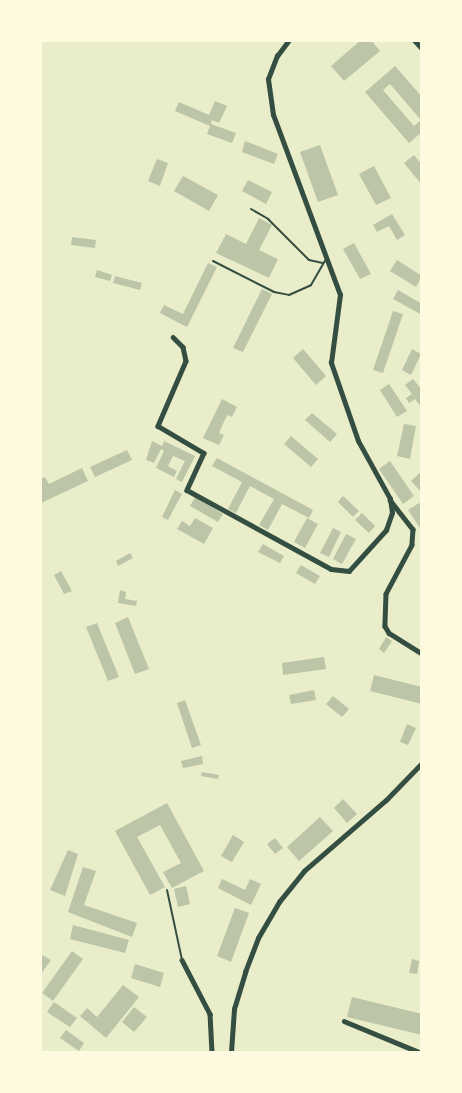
<!DOCTYPE html>
<style>
body{margin:0}
#map{position:relative;width:462px;height:1093px;overflow:hidden;background:#e9edc9;font-family:"DejaVu Sans",sans-serif}
div>[style]{position:absolute}
.building>*{inset:0;background:#bcc5a7}
.service>*{height:2px;margin:-1px;padding:0 1px;transform-origin:1px;border-radius:1px;background:#344e41}
.minor>*{height:4.5px;margin:-2.25px;padding:0 2.25px;transform-origin:2.25px;border-radius:2.25px;background:#344e41}
.tertiary>*{height:5px;margin:-2.5px;padding:0 2.5px;transform-origin:2.5px;border-radius:2.5px;background:#344e41}
span{translate:-50% -50%;white-space:nowrap;text-align:center;line-height:1.15;-webkit-text-stroke:6px #fefae0;paint-order:stroke}
.frame{position:absolute;inset:0;border:42px solid #fefae0;pointer-events:none}
</style>
<div id="map">
<div class="building">
<div style="clip-path:polygon(361px 40px,371px 40px,380px 51px,344px 81px,331px 66px)"></div>
<div style="clip-path:polygon(evenodd,395px 66px,422px 97px,422px 132px,409px 143px,365px 92px,395px 66px,390px 84px,421px 120px,414px 126px,383px 90px,390px 84px)"></div>
<div style="clip-path:polygon(215px 101px,227px 106px,219px 123px,212px 120px,211px 124px,236px 133px,232px 143px,207px 134px,210px 126px,175px 111px,179px 102px,209px 115px)"></div>
<div style="clip-path:polygon(245px 141px,278px 154px,274px 164px,242px 152px)"></div>
<div style="clip-path:polygon(320px 145px,338px 195px,318px 202px,300px 152px)"></div>
<div style="clip-path:polygon(414px 155px,422px 165px,422px 185px,404px 163px)"></div>
<div style="clip-path:polygon(157px 159px,168px 163px,160px 186px,148px 181px)"></div>
<div style="clip-path:polygon(374px 166px,391px 198px,376px 205px,359px 174px)"></div>
<div style="clip-path:polygon(183px 176px,218px 195px,209px 211px,174px 191px)"></div>
<div style="clip-path:polygon(248px 180px,272px 192px,266px 204px,242px 191px)"></div>
<div style="clip-path:polygon(392px 214px,405px 235px,397px 240px,389px 226px,377px 232px,373px 225px)"></div>
<div style="clip-path:polygon(259px 218px,272px 225px,259px 250px,278px 259px,269px 278px,216px 253px,226px 234px,246px 244px)"></div>
<div style="clip-path:polygon(72px 237px,96px 240px,95px 248px,71px 245px)"></div>
<div style="clip-path:polygon(354px 243px,371px 274px,360px 279px,343px 249px)"></div>
<div style="clip-path:polygon(397px 260px,422px 276px,416px 287px,390px 271px)"></div>
<div style="clip-path:polygon(208px 263px,217px 267px,187px 327px,160px 313px,164px 305px,183px 314px)"></div>
<div style="clip-path:polygon(97px 270px,112px 275px,110px 281px,95px 277px)"></div>
<div style="clip-path:polygon(115px 276px,142px 283px,140px 290px,113px 283px)"></div>
<div style="clip-path:polygon(262px 289px,272px 294px,243px 352px,233px 348px)"></div>
<div style="clip-path:polygon(398px 290px,422px 304px,422px 315px,393px 299px)"></div>
<div style="clip-path:polygon(393px 311px,403px 314px,383px 373px,373px 370px)"></div>
<div style="clip-path:polygon(303px 349px,326px 376px,316px 385px,293px 358px)"></div>
<div style="clip-path:polygon(412px 349px,421px 354px,411px 375px,402px 370px)"></div>
<div style="clip-path:polygon(413px 379px,422px 390px,422px 408px,415px 399px,409px 403px,406px 398px,412px 394px,405px 385px)"></div>
<div style="clip-path:polygon(389px 384px,407px 411px,397px 417px,380px 390px)"></div>
<div style="clip-path:polygon(222px 399px,237px 407px,232px 417px,227px 415px,219px 433px,224px 435px,219px 445px,203px 438px)"></div>
<div style="clip-path:polygon(312px 413px,337px 434px,330px 442px,305px 420px)"></div>
<div style="clip-path:polygon(404px 424px,416px 426px,410px 459px,397px 456px)"></div>
<div style="clip-path:polygon(291px 436px,318px 459px,311px 467px,284px 444px)"></div>
<div style="clip-path:polygon(152px 441px,162px 446px,164px 441px,195px 456px,182px 482px,176px 479px,185px 461px,173px 456px,168px 466px,177px 471px,174px 477px,156px 468px,164px 451px,161px 449px,154px 463px,146px 460px)"></div>
<div style="clip-path:polygon(127px 450px,132px 460px,95px 477px,90px 467px)"></div>
<div style="clip-path:polygon(217px 458px,313px 510px,309px 518px,282px 504px,268px 530px,259px 525px,274px 499px,250px 486px,236px 513px,228px 509px,242px 482px,212px 466px)"></div>
<div style="clip-path:polygon(390px 461px,414px 496px,403px 504px,379px 469px)"></div>
<div style="clip-path:polygon(82px 468px,88px 481px,41px 503px,40px 479px,45px 477px,49px 484px)"></div>
<div style="clip-path:polygon(422px 471px,422px 493px,411px 481px)"></div>
<div style="clip-path:polygon(175px 490px,182px 494px,168px 520px,162px 517px)"></div>
<div style="clip-path:polygon(343px 496px,359px 511px,353px 517px,338px 502px)"></div>
<div style="clip-path:polygon(195px 497px,223px 514px,218px 522px,190px 506px)"></div>
<div style="clip-path:polygon(419px 503px,422px 506px,422px 531px,408px 510px)"></div>
<div style="clip-path:polygon(362px 513px,375px 526px,369px 533px,355px 520px)"></div>
<div style="clip-path:polygon(195px 518px,213px 528px,204px 544px,177px 529px,182px 521px,190px 526px)"></div>
<div style="clip-path:polygon(307px 518px,318px 524px,305px 548px,294px 542px)"></div>
<div style="clip-path:polygon(333px 528px,341px 532px,329px 557px,320px 553px)"></div>
<div style="clip-path:polygon(346px 534px,356px 539px,342px 564px,333px 559px)"></div>
<div style="clip-path:polygon(263px 544px,284px 556px,280px 563px,258px 552px)"></div>
<div style="clip-path:polygon(130px 553px,133px 558px,118px 566px,116px 561px)"></div>
<div style="clip-path:polygon(301px 565px,320px 576px,315px 584px,296px 573px)"></div>
<div style="clip-path:polygon(61px 571px,72px 591px,64px 594px,54px 575px)"></div>
<div style="clip-path:polygon(120px 590px,126px 592px,125px 599px,137px 601px,136px 606px,118px 603px)"></div>
<div style="clip-path:polygon(128px 617px,149px 669px,135px 674px,115px 623px)"></div>
<div style="clip-path:polygon(97px 623px,119px 677px,108px 681px,86px 627px)"></div>
<div style="clip-path:polygon(386px 637px,392px 641px,384px 653px,379px 649px)"></div>
<div style="clip-path:polygon(324px 657px,326px 669px,283px 675px,282px 663px)"></div>
<div style="clip-path:polygon(374px 675px,422px 687px,422px 704px,370px 691px)"></div>
<div style="clip-path:polygon(314px 690px,316px 700px,291px 704px,289px 695px)"></div>
<div style="clip-path:polygon(333px 696px,349px 709px,342px 717px,326px 704px)"></div>
<div style="clip-path:polygon(185px 700px,201px 745px,192px 748px,177px 703px)"></div>
<div style="clip-path:polygon(407px 724px,416px 728px,408px 745px,400px 742px)"></div>
<div style="clip-path:polygon(202px 756px,203px 764px,183px 768px,181px 761px)"></div>
<div style="clip-path:polygon(202px 772px,219px 775px,218px 779px,201px 776px)"></div>
<div style="clip-path:polygon(343px 799px,357px 814px,347px 823px,334px 808px)"></div>
<div style="clip-path:polygon(167px 803px,204px 871px,172px 888px,163px 872px,181px 863px,160px 825px,137px 837px,165px 887px,150px 895px,115px 831px)"></div>
<div style="clip-path:polygon(320px 817px,333px 831px,299px 861px,287px 847px)"></div>
<div style="clip-path:polygon(233px 835px,244px 842px,232px 862px,221px 856px)"></div>
<div style="clip-path:polygon(275px 838px,283px 848px,275px 854px,267px 844px)"></div>
<div style="clip-path:polygon(68px 850px,78px 854px,65px 896px,50px 890px)"></div>
<div style="clip-path:polygon(83px 867px,96px 871px,84px 905px,137px 923px,132px 937px,68px 912px)"></div>
<div style="clip-path:polygon(222px 879px,245px 890px,250px 879px,261px 884px,251px 905px,218px 888px)"></div>
<div style="clip-path:polygon(186px 886px,190px 904px,178px 907px,174px 889px)"></div>
<div style="clip-path:polygon(235px 908px,249px 913px,231px 962px,217px 956px)"></div>
<div style="clip-path:polygon(73px 925px,129px 940px,125px 953px,70px 939px)"></div>
<div style="clip-path:polygon(72px 951px,83px 959px,53px 1001px,42px 993px)"></div>
<div style="clip-path:polygon(42px 955px,51px 960px,40px 975px,40px 957px)"></div>
<div style="clip-path:polygon(412px 959px,419px 961px,417px 974px,409px 973px)"></div>
<div style="clip-path:polygon(135px 964px,164px 973px,160px 987px,131px 978px)"></div>
<div style="clip-path:polygon(123px 985px,139px 997px,106px 1038px,80px 1016px,87px 1008px,97px 1017px)"></div>
<div style="clip-path:polygon(352px 997px,422px 1014px,422px 1035px,347px 1017px)"></div>
<div style="clip-path:polygon(54px 1002px,77px 1018px,70px 1027px,47px 1012px)"></div>
<div style="clip-path:polygon(134px 1007px,147px 1017px,134px 1032px,122px 1022px)"></div>
<div style="clip-path:polygon(66px 1030px,84px 1043px,79px 1051px,60px 1038px)"></div>
</div>
<div class="service">
<div style="left:251px;top:209px;width:20px;rotate:30deg"></div>
<div style="left:268px;top:219px;width:58px;rotate:45deg"></div>
<div style="left:309px;top:260px;width:14px;rotate:12deg"></div>
<div style="left:213px;top:261px;width:68px;rotate:26.9deg"></div>
<div style="left:274px;top:292px;width:15px;rotate:11deg"></div>
<div style="left:289px;top:295px;width:24px;rotate:-24deg"></div>
<div style="left:311px;top:285px;width:28px;rotate:-60deg"></div>
<div style="left:167px;top:890px;width:72px;rotate:77.9deg"></div>
</div>
<div class="minor">
<div style="left:173px;top:337px;width:14px;rotate:45deg"></div>
<div style="left:183px;top:347px;width:14px;rotate:78deg"></div>
<div style="left:186px;top:361px;width:71px;rotate:113.3deg"></div>
<div style="left:158px;top:426px;width:53px;rotate:30.4deg"></div>
<div style="left:204px;top:453px;width:41px;rotate:114.7deg"></div>
<div style="left:187px;top:490px;width:164px;rotate:28.7deg"></div>
<div style="left:331px;top:569px;width:18px;rotate:6deg"></div>
<div style="left:349px;top:571px;width:55px;rotate:-47.9deg"></div>
<div style="left:386px;top:530px;width:18px;rotate:-71deg"></div>
<div style="left:392px;top:513px;width:14px;rotate:-98deg"></div>
<div style="left:390px;top:499px;width:66px;rotate:-118.9deg"></div>
<div style="left:358px;top:441px;width:83px;rotate:-109.1deg"></div>
<div style="left:331px;top:363px;width:69px;rotate:-82.5deg"></div>
<div style="left:340px;top:295px;width:192px;rotate:-110.4deg"></div>
<div style="left:273px;top:115px;width:36px;rotate:-98deg"></div>
<div style="left:268px;top:79px;width:25px;rotate:-69deg"></div>
<div style="left:277px;top:56px;width:20px;rotate:-53deg"></div>
<div style="left:390px;top:500px;width:37px;rotate:52deg"></div>
<div style="left:413px;top:529px;width:16px;rotate:94deg"></div>
<div style="left:412px;top:545px;width:55px;rotate:118deg"></div>
<div style="left:386px;top:594px;width:32px;rotate:92deg"></div>
<div style="left:385px;top:626px;width:8px;rotate:60deg"></div>
<div style="left:389px;top:633px;width:39px;rotate:32deg"></div>
<div style="left:182px;top:960px;width:61px;rotate:62.6deg"></div>
<div style="left:210px;top:1014px;width:38px;rotate:87deg"></div>
<div style="left:344px;top:1021px;width:81px;rotate:22.5deg"></div>
<div style="left:231px;top:1052px;width:43px;rotate:-86deg"></div>
<div style="left:234px;top:1009px;width:39px;rotate:-73deg"></div>
<div style="left:245px;top:972px;width:36px;rotate:-69deg"></div>
<div style="left:258px;top:938px;width:42px;rotate:-59.7deg"></div>
<div style="left:279px;top:902px;width:40px;rotate:-51deg"></div>
<div style="left:304px;top:871px;width:108px;rotate:-40.9deg"></div>
<div style="left:386px;top:800px;width:52px;rotate:-45.8deg"></div>
</div>
<div class="tertiary">
<div style="left:414px;top:40px;width:12px;rotate:48deg"></div>
</div>
<div class="frame"></div>
</div>
